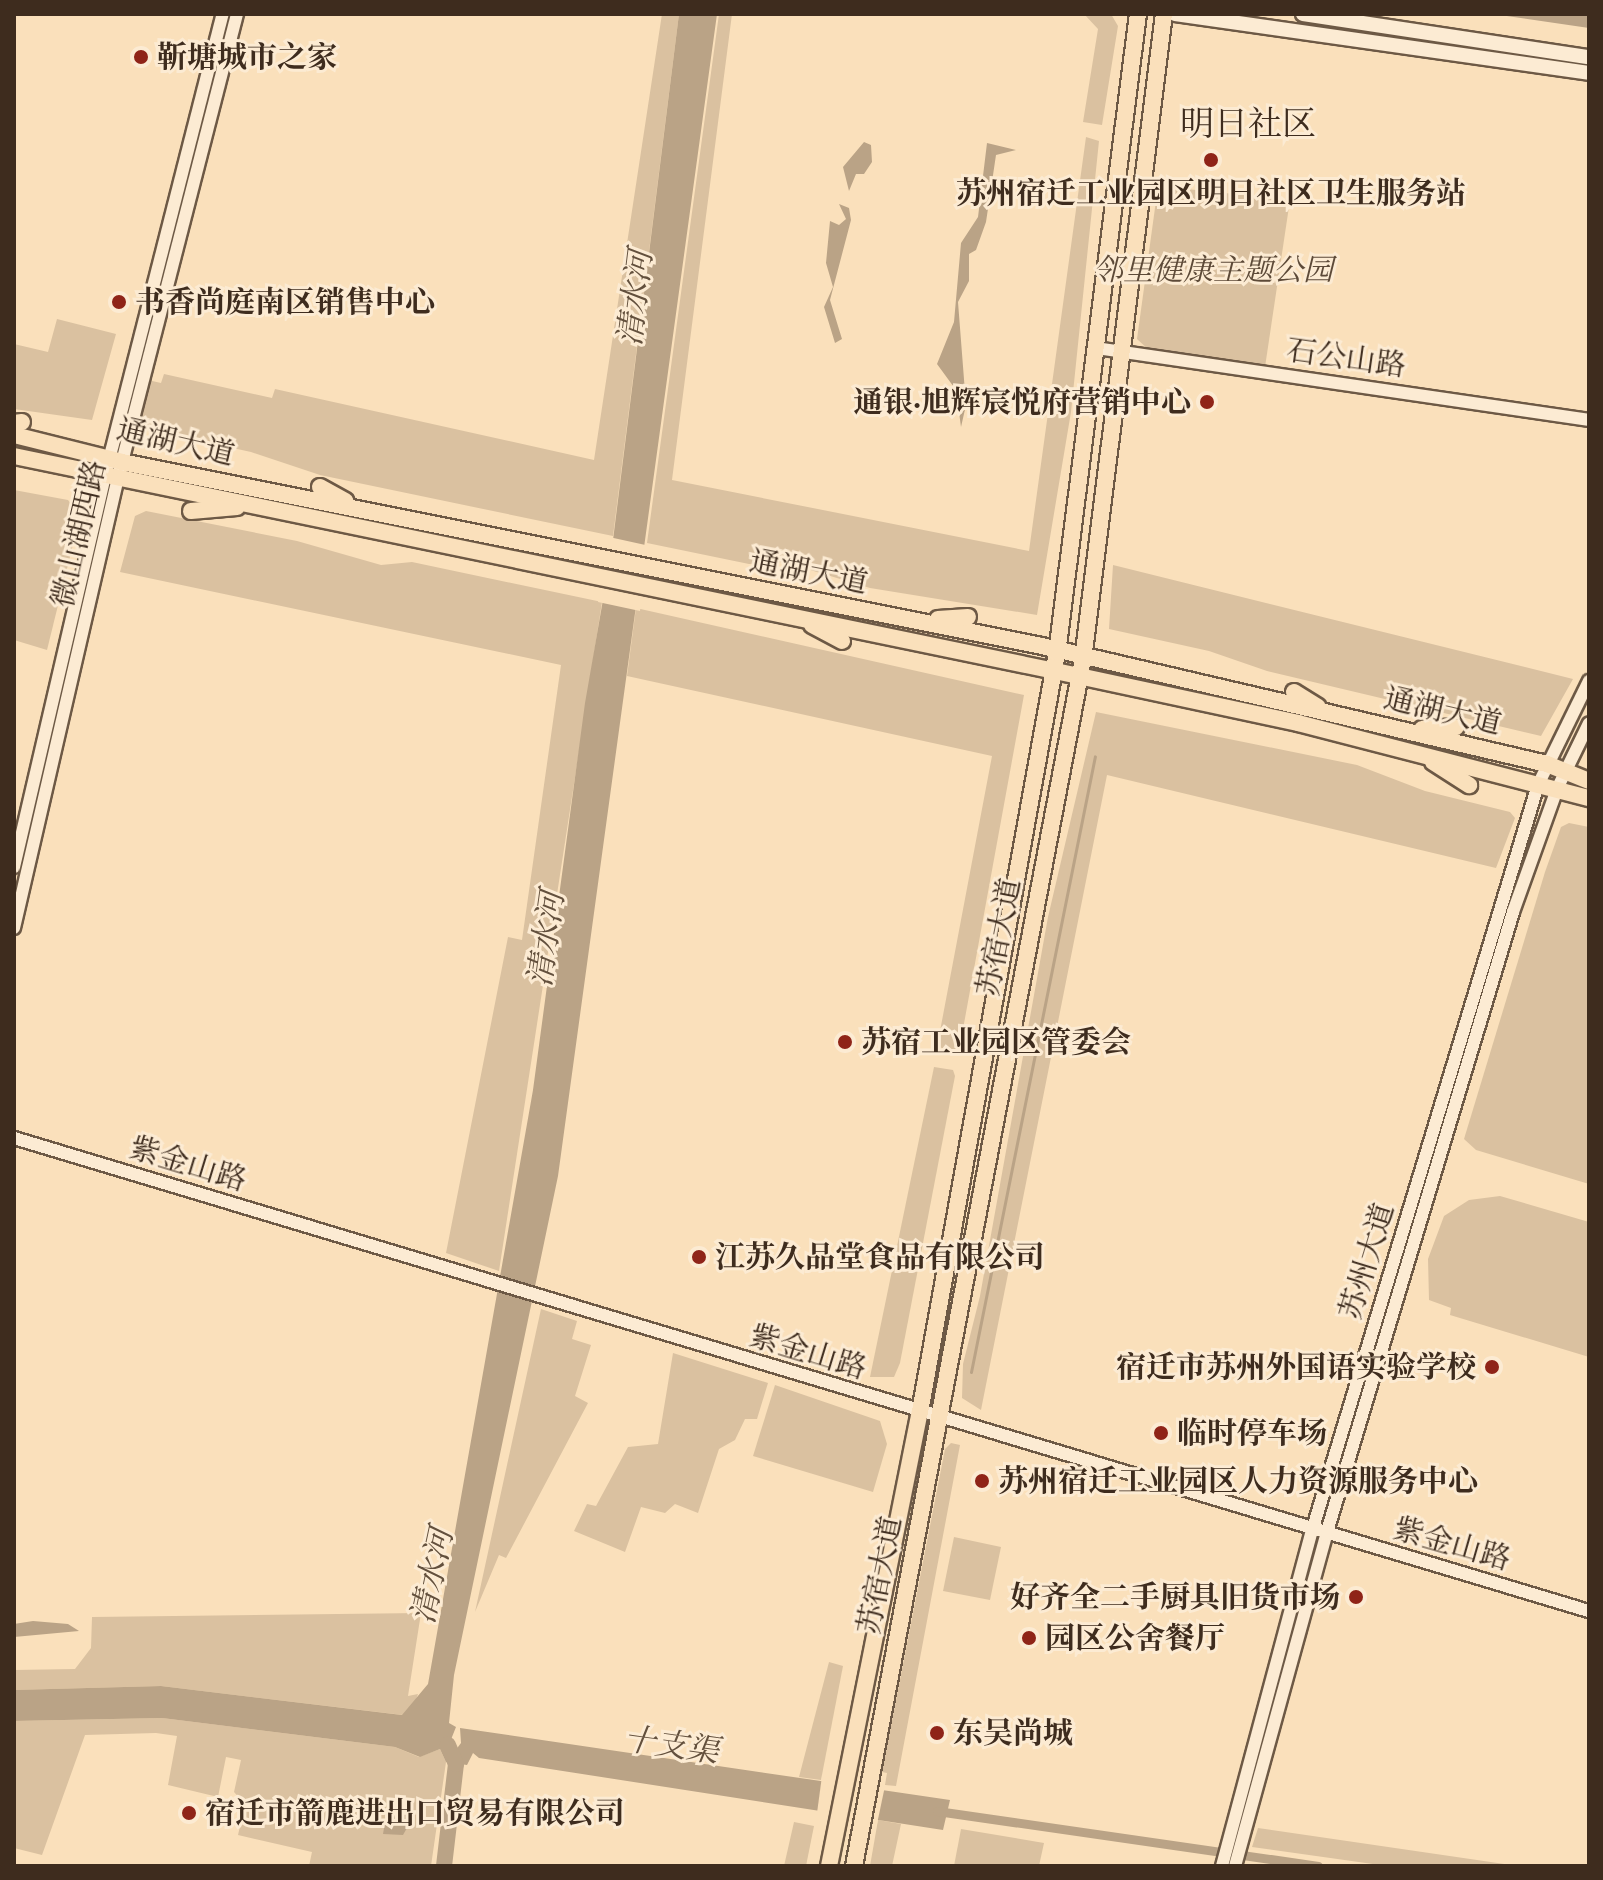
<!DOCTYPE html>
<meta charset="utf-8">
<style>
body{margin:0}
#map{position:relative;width:1603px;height:1880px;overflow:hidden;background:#fae0bb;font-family:"EB Garamond","Noto Serif SC",serif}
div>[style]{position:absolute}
.green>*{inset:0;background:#dac1a0}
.water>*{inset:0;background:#baa386}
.pier>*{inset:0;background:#fae0bb}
.stream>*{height:3px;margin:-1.5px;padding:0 1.5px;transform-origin:1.5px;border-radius:1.5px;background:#baa386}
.canal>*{height:9px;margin:-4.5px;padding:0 4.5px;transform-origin:4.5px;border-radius:4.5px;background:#baa386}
.river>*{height:16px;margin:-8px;padding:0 8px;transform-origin:8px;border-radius:8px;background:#baa386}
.roads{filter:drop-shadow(2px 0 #6d5945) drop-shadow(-2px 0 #6d5945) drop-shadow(0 2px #6d5945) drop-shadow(0 -2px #6d5945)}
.tertiary>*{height:12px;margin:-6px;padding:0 6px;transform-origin:6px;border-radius:6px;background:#fcebd3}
.secondary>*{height:14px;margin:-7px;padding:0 7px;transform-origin:7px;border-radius:7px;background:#fcebd3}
.primary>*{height:16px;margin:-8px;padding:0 8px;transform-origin:8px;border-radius:8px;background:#fae0bb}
.dots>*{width:22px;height:22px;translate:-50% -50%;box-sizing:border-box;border:4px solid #fcebd3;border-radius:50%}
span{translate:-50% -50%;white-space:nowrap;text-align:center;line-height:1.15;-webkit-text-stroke:6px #fcebd3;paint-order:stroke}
.poi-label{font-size:30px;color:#3e2c1e;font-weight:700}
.left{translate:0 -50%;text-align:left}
.right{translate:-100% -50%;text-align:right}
.park-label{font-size:30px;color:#5d4a38;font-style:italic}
.street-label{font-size:30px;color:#3e2c1e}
.water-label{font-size:32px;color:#63503d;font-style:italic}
.quarter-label{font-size:34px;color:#3e2c1e}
.frame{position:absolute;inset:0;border:16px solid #3e2c1e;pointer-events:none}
</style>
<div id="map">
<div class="green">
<div style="clip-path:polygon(662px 14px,679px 14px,613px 536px,320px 475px,251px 452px,146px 429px,139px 413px,148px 380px,161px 383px,164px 374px,272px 398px,275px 389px,594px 460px)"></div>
<div style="clip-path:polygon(719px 14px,732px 14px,672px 480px,1029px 551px,1086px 137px,1099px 141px,1071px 412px,1037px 615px,870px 588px,784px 562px,749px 564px,647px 543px)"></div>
<div style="clip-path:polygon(1084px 14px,1111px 14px,1118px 26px,1102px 125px,1083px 122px,1098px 29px)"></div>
<div style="clip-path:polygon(1158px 186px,1290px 200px,1265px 367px,1150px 351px,1137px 339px)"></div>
<div style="clip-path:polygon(57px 319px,116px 334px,92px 420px,14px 409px,14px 344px,48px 352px)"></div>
<div style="clip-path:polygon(14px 490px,68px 500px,80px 516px,47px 650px,14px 640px)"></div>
<div style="clip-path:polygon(146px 511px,297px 541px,381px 565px,412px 562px,602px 602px,499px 1271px,446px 1253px,508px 937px,522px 940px,561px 665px,120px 572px,135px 516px)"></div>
<div style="clip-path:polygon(1113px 565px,1573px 679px,1541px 736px,1267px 671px,1209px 651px,1109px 629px)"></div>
<div style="clip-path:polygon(636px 608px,1024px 695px,959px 1051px,937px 1047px,992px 756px,627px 676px)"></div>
<div style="clip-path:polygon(1096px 712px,1357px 765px,1425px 791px,1510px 812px,1515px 818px,1496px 868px,1107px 775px,981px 1410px,962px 1398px,963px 1364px,980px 1296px,1048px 917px)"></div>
<div style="clip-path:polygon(1569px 823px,1589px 827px,1589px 1184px,1476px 1150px,1464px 1139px,1545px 872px,1561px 827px)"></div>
<div style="clip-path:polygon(934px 1067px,953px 1070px,955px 1076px,900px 1363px,894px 1377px,870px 1377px)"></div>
<div style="clip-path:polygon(1500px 1196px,1589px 1222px,1589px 1357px,1450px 1315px,1451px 1308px,1429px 1300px,1428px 1259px,1444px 1216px,1469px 1200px)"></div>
<div style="clip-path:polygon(541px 1309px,577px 1321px,572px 1339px,591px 1345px,575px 1396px,588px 1403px,506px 1558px,499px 1555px,475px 1612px)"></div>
<div style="clip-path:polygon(673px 1353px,768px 1383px,757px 1419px,745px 1419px,735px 1440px,719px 1449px,698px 1513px,675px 1504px,665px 1513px,641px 1507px,625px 1552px,574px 1531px,587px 1504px,596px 1506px,628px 1447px,658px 1444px)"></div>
<div style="clip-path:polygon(775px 1385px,880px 1421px,887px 1444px,873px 1492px,753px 1456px)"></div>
<div style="clip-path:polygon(951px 1443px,960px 1445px,896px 1786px,885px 1785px,887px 1773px,882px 1772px,945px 1449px)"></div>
<div style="clip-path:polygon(954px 1537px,1001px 1547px,990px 1600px,943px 1591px)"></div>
<div style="clip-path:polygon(421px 1613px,408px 1696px,418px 1694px,413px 1708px,403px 1715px,161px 1686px,14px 1690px,14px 1670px,75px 1669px,91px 1648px,92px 1617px)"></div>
<div style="clip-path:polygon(829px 1662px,843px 1666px,821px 1780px,799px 1777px)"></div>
<div style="clip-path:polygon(162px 1718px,395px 1747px,419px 1757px,440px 1749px,446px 1762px,431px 1866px,309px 1866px,312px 1852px,238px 1835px,245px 1804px,234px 1792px,241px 1760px,226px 1757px,218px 1797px,168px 1785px,177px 1736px,156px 1733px,85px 1735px,42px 1855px,14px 1848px,14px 1721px)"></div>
<div style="clip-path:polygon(878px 1820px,901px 1824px,892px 1866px,870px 1866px)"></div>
<div style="clip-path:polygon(794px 1822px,814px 1826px,806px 1866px,784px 1866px)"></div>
<div style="clip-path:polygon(1258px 1828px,1436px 1854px,1518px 1866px,1387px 1866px,1252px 1847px)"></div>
<div style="clip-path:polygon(961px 1829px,1044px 1843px,1039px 1866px,954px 1866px)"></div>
</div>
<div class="water">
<div style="clip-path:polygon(679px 14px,717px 14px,558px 1176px,454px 1675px,449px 1723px,456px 1727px,450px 1742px,455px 1751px,461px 1743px,460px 1728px,950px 1800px,943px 1830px,479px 1758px,473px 1753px,467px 1765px,446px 1762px,440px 1749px,420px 1757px,395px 1747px,162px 1718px,14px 1721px,14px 1690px,161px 1686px,402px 1715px,428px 1684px,533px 1090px,585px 703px,612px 548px)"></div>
<div style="clip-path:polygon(1493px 14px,1589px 14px,1589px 28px)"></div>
<div style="clip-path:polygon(864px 142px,871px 145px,872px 162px,864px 174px,856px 174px,849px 191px,843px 167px)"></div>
<div style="clip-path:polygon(987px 143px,1016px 150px,996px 155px,986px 222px,976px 250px,969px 254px,969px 281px,958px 302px,966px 405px,961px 427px,956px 390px,937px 364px,954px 322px,961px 243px,978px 217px)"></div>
<div style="clip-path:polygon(839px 204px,849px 208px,851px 220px,830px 300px,842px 339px,835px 343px,824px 307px,833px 287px,826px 263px,830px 221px,839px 225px,846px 219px)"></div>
<div style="clip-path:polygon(33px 1621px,68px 1624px,79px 1631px,14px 1637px,14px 1624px)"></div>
<div style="clip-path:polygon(389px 1799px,410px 1802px,412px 1819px,403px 1835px,383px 1834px)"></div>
</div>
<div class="pier">
<div style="clip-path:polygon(609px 537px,650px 546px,640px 611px,598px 602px)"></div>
<div style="clip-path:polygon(822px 1776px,885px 1786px,877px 1824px,817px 1813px)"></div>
</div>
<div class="stream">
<div style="left:971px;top:1372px;width:628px;rotate:-78.62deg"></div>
</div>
<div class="canal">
<div style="left:937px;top:1811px;width:385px;rotate:8.2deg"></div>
</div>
<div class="river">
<div style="left:444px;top:1866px;width:103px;rotate:-83.3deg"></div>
<div style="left:456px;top:1764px;width:21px;rotate:-113deg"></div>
</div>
<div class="roads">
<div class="tertiary">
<div style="left:1096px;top:348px;width:498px;rotate:8.3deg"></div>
<div style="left:14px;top:867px;width:422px;rotate:-76.9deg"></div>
<div style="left:110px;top:456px;width:456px;rotate:-75.7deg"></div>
<div style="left:14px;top:928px;width:478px;rotate:-77deg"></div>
<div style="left:122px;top:462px;width:463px;rotate:-75.6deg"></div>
<div style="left:14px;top:1138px;width:1644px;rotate:16.72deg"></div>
<div style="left:1222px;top:1866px;width:347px;rotate:-75deg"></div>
<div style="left:1312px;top:1531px;width:779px;rotate:-73.15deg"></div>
<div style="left:1538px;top:785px;width:116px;rotate:-63.9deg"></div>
<div style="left:1235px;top:1866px;width:343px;rotate:-74.6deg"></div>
<div style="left:1326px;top:1535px;width:650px;rotate:-73.29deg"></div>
<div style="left:1513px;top:912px;width:131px;rotate:-70.3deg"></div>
<div style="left:1557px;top:789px;width:73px;rotate:-64.1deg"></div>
</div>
<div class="secondary">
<div style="left:1175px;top:14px;width:418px;rotate:8.1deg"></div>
<div style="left:1303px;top:14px;width:289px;rotate:8.6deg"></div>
</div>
<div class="primary">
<div style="left:14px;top:423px;width:8px;rotate:-7deg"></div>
<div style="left:14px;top:435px;width:111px;rotate:14deg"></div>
<div style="left:122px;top:462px;width:938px;rotate:11.31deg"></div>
<div style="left:1042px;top:646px;width:519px;rotate:13.15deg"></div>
<div style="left:1547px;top:764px;width:45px;rotate:22deg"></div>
<div style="left:14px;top:456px;width:1087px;rotate:11.67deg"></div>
<div style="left:1079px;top:676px;width:224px;rotate:12.1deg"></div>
<div style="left:1298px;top:723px;width:301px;rotate:14.5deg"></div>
<div style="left:320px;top:487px;width:29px;rotate:29deg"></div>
<div style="left:191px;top:511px;width:46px;rotate:-5deg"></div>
<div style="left:938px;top:619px;width:30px;rotate:-4deg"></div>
<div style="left:812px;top:625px;width:34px;rotate:28deg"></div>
<div style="left:1294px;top:692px;width:28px;rotate:32deg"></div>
<div style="left:1422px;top:729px;width:34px;rotate:-3deg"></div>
<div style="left:1433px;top:762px;width:43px;rotate:32.6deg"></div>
<div style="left:829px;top:1866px;width:463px;rotate:-78.7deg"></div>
<div style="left:920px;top:1412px;width:771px;rotate:-79.77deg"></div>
<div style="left:1057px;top:653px;width:644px;rotate:-82.78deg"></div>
<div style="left:854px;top:1866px;width:1229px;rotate:-79.26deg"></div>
<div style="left:1083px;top:659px;width:650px;rotate:-82.84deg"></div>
</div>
</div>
<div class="dots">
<div style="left:141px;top:57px;background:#8f2418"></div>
<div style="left:1211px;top:160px;background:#8f2418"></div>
<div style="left:119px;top:302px;background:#8f2418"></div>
<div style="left:1207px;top:402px;background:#8f2418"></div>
<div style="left:845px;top:1042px;background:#8f2418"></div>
<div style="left:699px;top:1257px;background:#8f2418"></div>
<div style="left:1492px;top:1367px;background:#8f2418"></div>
<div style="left:1161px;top:1433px;background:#8f2418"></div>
<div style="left:982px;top:1481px;background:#8f2418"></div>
<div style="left:1356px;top:1597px;background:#8f2418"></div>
<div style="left:1029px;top:1638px;background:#8f2418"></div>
<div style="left:937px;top:1733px;background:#8f2418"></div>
<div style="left:189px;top:1813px;background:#8f2418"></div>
</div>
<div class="poi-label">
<span class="left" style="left:157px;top:57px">靳塘城市之家</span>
<span style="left:1211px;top:193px">苏州宿迁工业园区明日社区卫生服务站</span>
<span class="left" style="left:135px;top:302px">书香尚庭南区销售中心</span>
<span class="right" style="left:1191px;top:402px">通银·旭辉宸悦府营销中心</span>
<span class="left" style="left:861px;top:1042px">苏宿工业园区管委会</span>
<span class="left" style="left:715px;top:1257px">江苏久品堂食品有限公司</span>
<span class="right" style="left:1476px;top:1367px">宿迁市苏州外国语实验学校</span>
<span class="left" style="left:1177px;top:1433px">临时停车场</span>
<span class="left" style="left:998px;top:1481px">苏州宿迁工业园区人力资源服务中心</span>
<span class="right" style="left:1340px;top:1597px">好齐全二手厨具旧货市场</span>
<span class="left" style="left:1045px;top:1638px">园区公舍餐厅</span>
<span class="left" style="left:953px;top:1733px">东吴尚城</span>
<span class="left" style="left:205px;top:1813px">宿迁市箭鹿进出口贸易有限公司</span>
</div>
<div class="park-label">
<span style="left:1213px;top:270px">邻里健康主题公园</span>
</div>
<div class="street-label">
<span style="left:1346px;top:358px;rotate:8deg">石公山路</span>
<span style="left:176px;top:442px;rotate:13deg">通湖大道</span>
<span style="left:79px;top:534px;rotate:-77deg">微山湖西路</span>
<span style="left:809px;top:572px;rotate:11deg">通湖大道</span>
<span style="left:1443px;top:711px;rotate:13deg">通湖大道</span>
<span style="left:999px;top:937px;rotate:-79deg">苏宿大道</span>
<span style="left:188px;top:1164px;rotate:17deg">紫金山路</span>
<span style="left:1367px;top:1261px;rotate:-73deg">苏州大道</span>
<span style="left:808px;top:1352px;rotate:17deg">紫金山路</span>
<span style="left:1452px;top:1544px;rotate:16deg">紫金山路</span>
<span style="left:880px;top:1575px;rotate:-79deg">苏宿大道</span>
</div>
<div class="water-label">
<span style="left:635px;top:298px;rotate:-83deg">清水河</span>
<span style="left:546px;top:939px;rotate:-82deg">清水河</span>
<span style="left:432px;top:1576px;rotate:-78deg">清水河</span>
<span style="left:671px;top:1745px;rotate:8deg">十支渠</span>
</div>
<div class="quarter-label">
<span style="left:1248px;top:124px">明日社区</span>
</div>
<div class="frame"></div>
</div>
